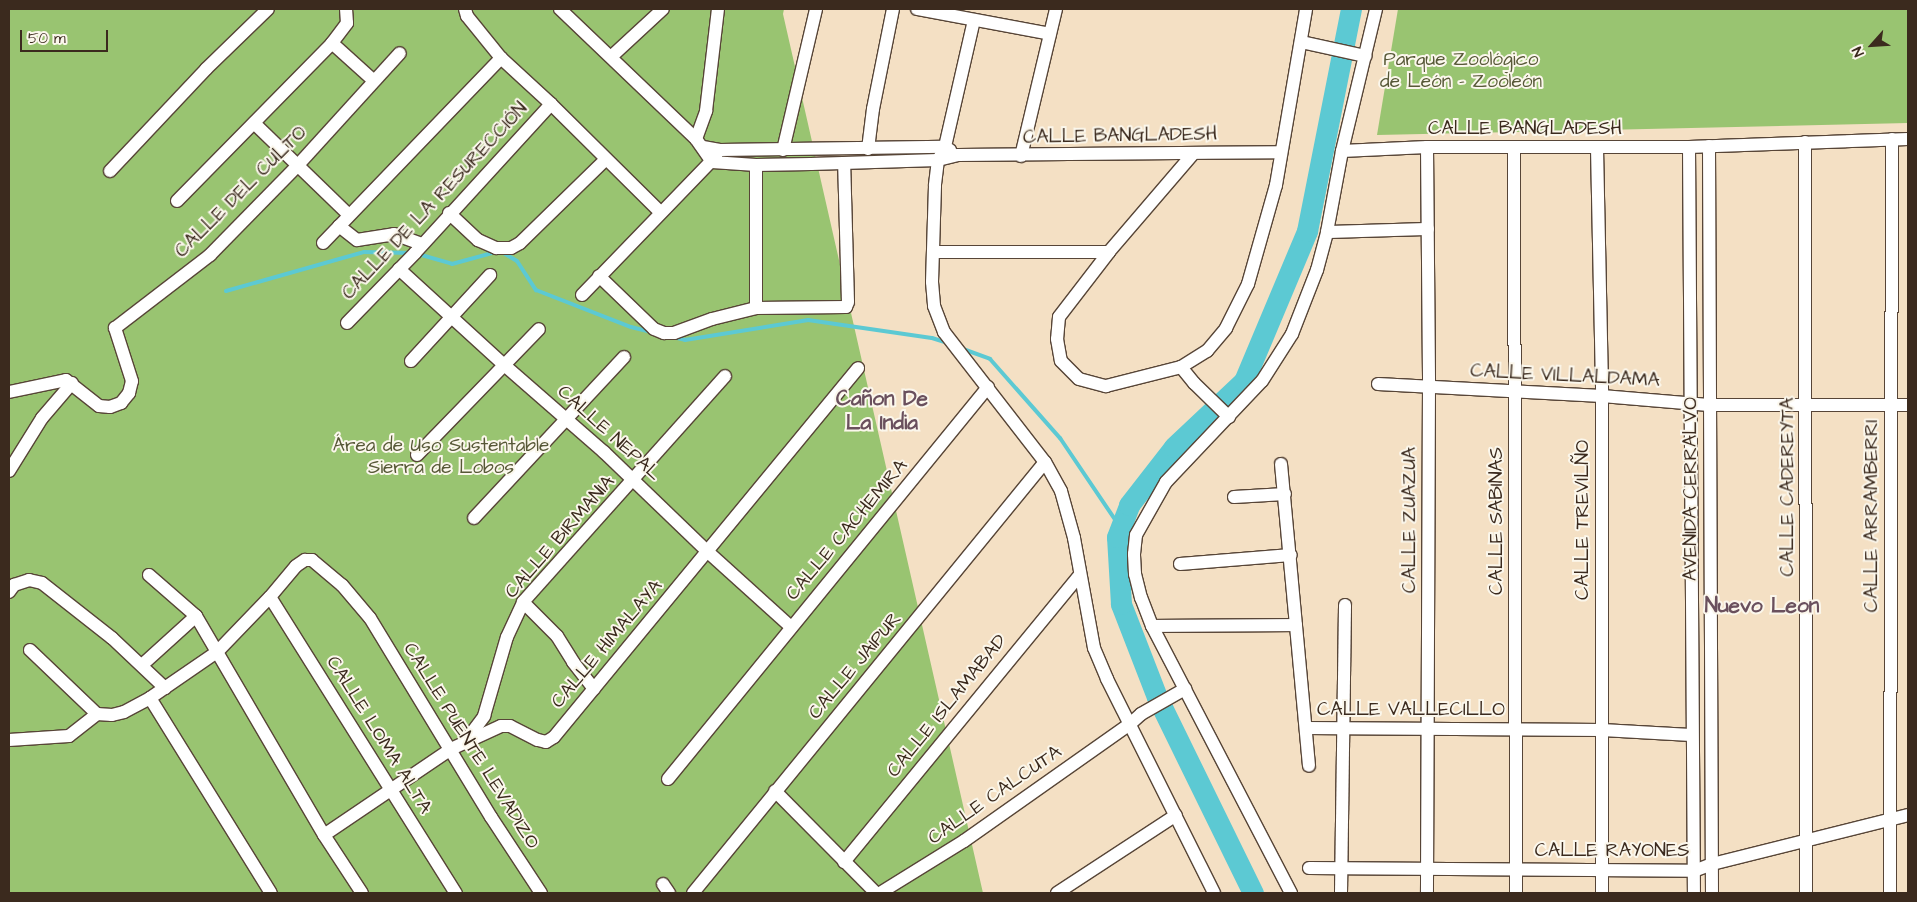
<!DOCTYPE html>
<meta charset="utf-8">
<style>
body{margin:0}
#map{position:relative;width:1917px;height:902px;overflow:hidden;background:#f4e0c4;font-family:"Architects Daughter",sans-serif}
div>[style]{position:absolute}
.green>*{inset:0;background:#99c471}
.stream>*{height:4px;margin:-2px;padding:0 2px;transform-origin:2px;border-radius:2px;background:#5cc9d3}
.river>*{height:21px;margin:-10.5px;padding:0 10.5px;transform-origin:10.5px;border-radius:10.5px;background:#5cc9d3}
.roads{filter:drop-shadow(1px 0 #574537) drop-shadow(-1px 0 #574537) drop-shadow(0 1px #574537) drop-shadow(0 -1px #574537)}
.street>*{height:12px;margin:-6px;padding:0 6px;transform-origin:6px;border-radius:6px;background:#fff}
span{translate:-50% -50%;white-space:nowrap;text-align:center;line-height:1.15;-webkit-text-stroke:4px #fbf7ec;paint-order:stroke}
.park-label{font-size:19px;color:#575837}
.street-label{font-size:19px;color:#3b2a1e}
.quarter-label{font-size:21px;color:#6a505d;font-weight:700}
.frame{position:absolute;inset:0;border:10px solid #3b2a1e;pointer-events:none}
.north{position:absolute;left:1847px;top:20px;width:50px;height:50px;-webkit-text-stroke:4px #fbf7ec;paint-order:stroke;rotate:244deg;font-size:14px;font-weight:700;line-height:20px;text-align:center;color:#3b2a1e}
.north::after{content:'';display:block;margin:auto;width:18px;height:22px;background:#3b2a1e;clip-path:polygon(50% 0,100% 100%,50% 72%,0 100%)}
.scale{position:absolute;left:20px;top:30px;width:88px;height:22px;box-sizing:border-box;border:2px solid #3b2a1e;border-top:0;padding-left:6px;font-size:15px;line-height:18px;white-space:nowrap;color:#3b2a1e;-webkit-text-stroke:4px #fbf7ec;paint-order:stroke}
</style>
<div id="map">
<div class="green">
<div style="clip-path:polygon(9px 9px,784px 9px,783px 14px,983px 893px,9px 893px)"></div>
<div style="clip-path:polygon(1398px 9px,1908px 9px,1908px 123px,1377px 135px)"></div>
</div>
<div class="stream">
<div style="left:502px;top:252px;width:17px;rotate:31deg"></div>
<div style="left:517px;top:261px;width:35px;rotate:57deg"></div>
<div style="left:536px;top:290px;width:102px;rotate:21.3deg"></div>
<div style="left:631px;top:327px;width:21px;rotate:14deg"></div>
<div style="left:418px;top:254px;width:35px;rotate:16deg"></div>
<div style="left:452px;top:264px;width:46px;rotate:-15.3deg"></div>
<div style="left:226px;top:291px;width:143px;rotate:-15.8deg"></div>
<div style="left:364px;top:252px;width:47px;rotate:1.2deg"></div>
<div style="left:673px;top:337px;width:12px;rotate:14deg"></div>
<div style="left:685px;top:340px;width:125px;rotate:-9.2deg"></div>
<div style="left:808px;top:320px;width:125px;rotate:8.3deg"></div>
<div style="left:932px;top:338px;width:16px;rotate:18deg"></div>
<div style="left:963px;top:349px;width:29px;rotate:20deg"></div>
<div style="left:990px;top:359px;width:106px;rotate:48.5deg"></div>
<div style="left:1060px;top:438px;width:107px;rotate:56deg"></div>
</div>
<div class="river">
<div style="left:1253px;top:893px;width:218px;rotate:-116.1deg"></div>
<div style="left:1157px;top:697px;width:100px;rotate:-111.2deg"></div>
<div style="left:1121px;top:604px;width:67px;rotate:-93.4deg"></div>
<div style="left:1117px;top:537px;width:34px;rotate:-69deg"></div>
<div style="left:1129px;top:505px;width:73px;rotate:-52.2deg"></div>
<div style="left:1174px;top:447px;width:96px;rotate:-43.3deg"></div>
<div style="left:1244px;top:381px;width:163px;rotate:-67.2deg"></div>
<div style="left:1307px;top:231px;width:226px;rotate:-78.8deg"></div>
</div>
<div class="roads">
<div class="street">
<div style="left:465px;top:9px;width:7px;rotate:74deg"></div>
<div style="left:467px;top:16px;width:54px;rotate:51deg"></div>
<div style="left:501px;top:58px;width:68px;rotate:42.6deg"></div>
<div style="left:551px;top:104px;width:153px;rotate:44.7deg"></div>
<div style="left:560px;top:9px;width:188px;rotate:43.7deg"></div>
<div style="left:696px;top:139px;width:28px;rotate:55deg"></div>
<div style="left:712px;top:162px;width:44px;rotate:3.9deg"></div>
<div style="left:756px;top:165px;width:55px;rotate:-1deg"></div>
<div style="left:811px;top:164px;width:127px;rotate:-1.8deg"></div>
<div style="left:938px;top:160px;width:21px;rotate:-14deg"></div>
<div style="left:958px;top:155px;width:323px;rotate:-0.5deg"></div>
<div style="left:917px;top:9px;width:135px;rotate:10.6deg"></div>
<div style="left:974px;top:20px;width:130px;rotate:102.9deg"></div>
<div style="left:945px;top:147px;width:15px;rotate:118deg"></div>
<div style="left:938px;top:160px;width:26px;rotate:97deg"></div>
<div style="left:935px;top:186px;width:96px;rotate:91.8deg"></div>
<div style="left:932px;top:282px;width:24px;rotate:85deg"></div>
<div style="left:934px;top:306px;width:28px;rotate:69deg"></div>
<div style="left:944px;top:332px;width:165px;rotate:52.2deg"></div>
<div style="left:1045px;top:462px;width:33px;rotate:61deg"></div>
<div style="left:1061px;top:491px;width:49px;rotate:74.5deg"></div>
<div style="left:1074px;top:538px;width:112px;rotate:79.7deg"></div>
<div style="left:1094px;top:648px;width:34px;rotate:67deg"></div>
<div style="left:1107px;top:679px;width:239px;rotate:63.4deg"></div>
<div style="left:1301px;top:42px;width:66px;rotate:12.3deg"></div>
<div style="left:332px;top:43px;width:55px;rotate:42.1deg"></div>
<div style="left:612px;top:56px;width:69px;rotate:-42.7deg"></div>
<div style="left:254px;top:123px;width:132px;rotate:44.1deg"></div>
<div style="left:696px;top:139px;width:30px;rotate:-70deg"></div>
<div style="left:706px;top:111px;width:103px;rotate:-83.3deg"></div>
<div style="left:1805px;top:142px;width:751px;rotate:89.92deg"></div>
<div style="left:1709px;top:146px;width:747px;rotate:89.77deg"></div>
<div style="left:703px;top:147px;width:17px;rotate:10deg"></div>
<div style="left:720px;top:150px;width:225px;rotate:-0.8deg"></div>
<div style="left:945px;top:147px;width:6px;rotate:31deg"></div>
<div style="left:1427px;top:147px;width:239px;rotate:89.5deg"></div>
<div style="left:1429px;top:386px;width:507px;rotate:90.23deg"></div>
<div style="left:1689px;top:147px;width:746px;rotate:89.62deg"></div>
<div style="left:1514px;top:148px;width:745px;rotate:89.85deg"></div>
<div style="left:1597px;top:148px;width:248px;rotate:88.8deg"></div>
<div style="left:1602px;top:396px;width:497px;rotate:90deg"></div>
<div style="left:868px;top:149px;width:40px;rotate:-82.9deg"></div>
<div style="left:873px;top:109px;width:102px;rotate:-78.7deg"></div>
<div style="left:783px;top:150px;width:145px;rotate:-76.8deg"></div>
<div style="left:1342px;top:151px;width:85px;rotate:-2.7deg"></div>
<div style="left:1427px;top:147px;width:262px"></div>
<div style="left:1689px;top:147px;width:219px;rotate:-2.1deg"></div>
<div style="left:1192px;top:155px;width:128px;rotate:130.6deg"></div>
<div style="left:1109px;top:252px;width:82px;rotate:127.6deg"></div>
<div style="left:1059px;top:317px;width:22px;rotate:95deg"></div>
<div style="left:1057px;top:339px;width:22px;rotate:80deg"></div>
<div style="left:1061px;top:361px;width:25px;rotate:45deg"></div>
<div style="left:1079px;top:379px;width:28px;rotate:15deg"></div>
<div style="left:1106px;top:386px;width:77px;rotate:-14.2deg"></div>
<div style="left:1181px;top:367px;width:31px;rotate:-32deg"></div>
<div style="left:1207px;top:351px;width:30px;rotate:-50deg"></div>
<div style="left:1226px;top:328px;width:49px;rotate:-63.4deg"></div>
<div style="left:1248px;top:284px;width:103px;rotate:-74.2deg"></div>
<div style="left:1276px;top:185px;width:179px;rotate:-80.3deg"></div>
<div style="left:1021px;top:156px;width:151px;rotate:-76.6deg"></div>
<div style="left:110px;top:171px;width:140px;rotate:-46.7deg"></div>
<div style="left:206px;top:69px;width:86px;rotate:-44.1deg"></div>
<div style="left:177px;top:201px;width:221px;rotate:-45.5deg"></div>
<div style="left:332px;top:43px;width:25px;rotate:-53deg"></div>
<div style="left:347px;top:23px;width:14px;rotate:-94deg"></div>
<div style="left:449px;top:213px;width:40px;rotate:43deg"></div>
<div style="left:478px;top:240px;width:20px;rotate:24deg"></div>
<div style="left:496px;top:248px;width:15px"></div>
<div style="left:511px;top:248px;width:10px;rotate:-29deg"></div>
<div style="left:520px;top:243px;width:120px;rotate:-44.3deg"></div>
<div style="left:339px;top:226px;width:23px;rotate:38deg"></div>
<div style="left:357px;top:240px;width:37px;rotate:-9deg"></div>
<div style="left:394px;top:234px;width:30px;rotate:20deg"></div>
<div style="left:1327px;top:232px;width:101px;rotate:-1.7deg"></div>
<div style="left:323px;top:243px;width:257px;rotate:-46.1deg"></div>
<div style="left:933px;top:252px;width:176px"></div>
<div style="left:399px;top:269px;width:141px;rotate:42.4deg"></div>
<div style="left:503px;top:364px;width:134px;rotate:41.1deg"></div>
<div style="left:604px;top:452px;width:144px;rotate:43.9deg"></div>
<div style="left:708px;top:552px;width:112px;rotate:42.1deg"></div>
<div style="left:599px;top:276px;width:76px;rotate:43.9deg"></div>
<div style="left:654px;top:329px;width:11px;rotate:22deg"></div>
<div style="left:664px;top:333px;width:10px"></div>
<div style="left:674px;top:333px;width:40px;rotate:-20.2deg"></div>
<div style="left:712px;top:319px;width:45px;rotate:-14deg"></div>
<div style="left:756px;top:308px;width:90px;rotate:-0.6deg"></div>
<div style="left:846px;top:307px;width:5px;rotate:-68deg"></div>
<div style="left:848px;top:302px;width:139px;rotate:-91.6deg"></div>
<div style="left:582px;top:295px;width:193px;rotate:-46deg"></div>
<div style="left:756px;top:308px;width:143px;rotate:-90deg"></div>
<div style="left:347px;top:323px;width:98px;rotate:-45.8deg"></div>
<div style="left:415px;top:253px;width:202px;rotate:-47.6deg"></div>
<div style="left:411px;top:361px;width:117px;rotate:-47.4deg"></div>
<div style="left:1181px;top:367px;width:21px;rotate:51deg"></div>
<div style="left:1194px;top:383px;width:49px;rotate:44.2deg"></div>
<div style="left:1378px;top:384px;width:224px;rotate:3.1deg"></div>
<div style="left:1602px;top:396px;width:107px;rotate:4.8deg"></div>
<div style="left:1709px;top:405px;width:199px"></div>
<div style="left:9px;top:392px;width:58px;rotate:-11.9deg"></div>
<div style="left:66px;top:380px;width:42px;rotate:38.2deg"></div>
<div style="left:99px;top:406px;width:11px;rotate:5deg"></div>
<div style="left:110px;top:407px;width:12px;rotate:-20deg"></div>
<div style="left:121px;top:403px;width:13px;rotate:-51deg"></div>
<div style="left:129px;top:393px;width:12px;rotate:-76deg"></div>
<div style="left:132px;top:381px;width:56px;rotate:-107.8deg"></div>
<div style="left:115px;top:328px;width:120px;rotate:-37.5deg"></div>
<div style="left:210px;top:255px;width:126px;rotate:-45.6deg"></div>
<div style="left:298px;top:165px;width:151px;rotate:-47.7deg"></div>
<div style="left:417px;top:455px;width:175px;rotate:-45.9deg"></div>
<div style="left:1281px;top:464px;width:303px;rotate:84.7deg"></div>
<div style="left:9px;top:471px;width:62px;rotate:-58.1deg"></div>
<div style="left:42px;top:418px;width:46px;rotate:-49.4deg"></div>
<div style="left:1234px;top:497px;width:51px;rotate:-3.4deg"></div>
<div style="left:474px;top:518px;width:220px;rotate:-47deg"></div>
<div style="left:1180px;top:564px;width:111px;rotate:-4.6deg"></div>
<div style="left:149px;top:575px;width:62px;rotate:41.1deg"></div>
<div style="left:196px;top:616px;width:254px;rotate:59.7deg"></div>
<div style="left:324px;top:835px;width:69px;rotate:56.8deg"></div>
<div style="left:9px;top:592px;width:9px;rotate:-54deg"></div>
<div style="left:14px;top:585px;width:16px;rotate:-18deg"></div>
<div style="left:29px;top:580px;width:13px;rotate:13deg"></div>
<div style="left:42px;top:583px;width:89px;rotate:38.2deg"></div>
<div style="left:112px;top:638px;width:73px;rotate:43.3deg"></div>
<div style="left:270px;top:597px;width:350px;rotate:57.9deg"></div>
<div style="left:523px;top:602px;width:48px;rotate:45deg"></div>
<div style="left:557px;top:636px;width:31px;rotate:58deg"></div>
<div style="left:573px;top:662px;width:34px;rotate:52deg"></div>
<div style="left:1152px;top:626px;width:144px;rotate:-0.4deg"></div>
<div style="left:30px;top:650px;width:93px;rotate:43.7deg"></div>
<div style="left:97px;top:714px;width:15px;rotate:4deg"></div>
<div style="left:112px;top:715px;width:12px;rotate:-14deg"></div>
<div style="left:124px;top:712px;width:30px;rotate:-28deg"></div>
<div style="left:150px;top:698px;width:81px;rotate:-34.5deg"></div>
<div style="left:217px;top:652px;width:76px;rotate:-46.1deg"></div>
<div style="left:270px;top:597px;width:40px;rotate:-50deg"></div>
<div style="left:296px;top:566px;width:11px;rotate:-34deg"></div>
<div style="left:305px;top:560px;width:7px"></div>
<div style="left:312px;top:560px;width:39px;rotate:40deg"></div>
<div style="left:342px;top:585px;width:43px;rotate:49.7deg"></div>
<div style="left:370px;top:618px;width:233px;rotate:58.7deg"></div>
<div style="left:491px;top:817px;width:91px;rotate:56.7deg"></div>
<div style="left:142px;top:665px;width:73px;rotate:-42.2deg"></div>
<div style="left:150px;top:698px;width:229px;rotate:58.2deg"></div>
<div style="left:1306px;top:728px;width:296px;rotate:0.4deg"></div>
<div style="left:1602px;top:730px;width:89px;rotate:3.2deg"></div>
<div style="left:9px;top:740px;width:60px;rotate:-3.8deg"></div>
<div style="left:69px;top:736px;width:36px;rotate:-38deg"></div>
<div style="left:464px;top:743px;width:34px;rotate:-53deg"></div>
<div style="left:484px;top:716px;width:82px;rotate:-73.8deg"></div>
<div style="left:507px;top:637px;width:38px;rotate:-65deg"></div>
<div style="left:523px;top:602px;width:303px;rotate:-48.2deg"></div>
<div style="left:668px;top:779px;width:506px;rotate:-50.77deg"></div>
<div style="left:775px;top:791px;width:144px;rotate:45.3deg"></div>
<div style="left:324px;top:835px;width:153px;rotate:-34.1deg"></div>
<div style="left:451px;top:749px;width:55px;rotate:-24.7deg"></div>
<div style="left:501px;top:726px;width:9px"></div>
<div style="left:510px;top:726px;width:31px;rotate:27deg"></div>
<div style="left:538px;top:740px;width:8px;rotate:14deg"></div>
<div style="left:546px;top:742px;width:9px;rotate:-32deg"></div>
<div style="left:554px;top:737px;width:478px;rotate:-50.5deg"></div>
<div style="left:844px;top:862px;width:372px;rotate:-50.6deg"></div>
<div style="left:1309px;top:868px;width:385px;rotate:0.4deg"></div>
<div style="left:1694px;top:871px;width:19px;rotate:-21deg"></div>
<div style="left:1712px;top:864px;width:202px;rotate:-14deg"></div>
<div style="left:663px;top:884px;width:11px;rotate:56deg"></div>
<div style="left:693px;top:893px;width:556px;rotate:-50.76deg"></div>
<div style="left:880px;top:893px;width:99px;rotate:-31.8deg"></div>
<div style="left:964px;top:841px;width:203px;rotate:-35.2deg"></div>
<div style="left:1130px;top:724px;width:15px;rotate:-42deg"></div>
<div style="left:1141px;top:714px;width:51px;rotate:-29.6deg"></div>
<div style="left:1057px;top:893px;width:142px;rotate:-33.2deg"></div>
<div style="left:1291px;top:893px;width:301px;rotate:-117.5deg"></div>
<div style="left:1152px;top:626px;width:30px;rotate:-111deg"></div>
<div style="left:1141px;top:598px;width:25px;rotate:-104deg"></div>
<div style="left:1135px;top:574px;width:20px;rotate:-93deg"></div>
<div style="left:1134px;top:554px;width:19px;rotate:-84deg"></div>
<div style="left:1136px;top:535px;width:61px;rotate:-60.5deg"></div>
<div style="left:1166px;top:482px;width:139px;rotate:-46.5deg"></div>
<div style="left:1262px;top:381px;width:56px;rotate:-57.4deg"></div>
<div style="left:1292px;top:334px;width:69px;rotate:-68.7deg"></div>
<div style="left:1317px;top:270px;width:39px;rotate:-75deg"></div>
<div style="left:1327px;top:232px;width:82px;rotate:-79.5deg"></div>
<div style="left:1342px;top:151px;width:146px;rotate:-76.5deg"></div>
<div style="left:1341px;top:893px;width:288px;rotate:-89.2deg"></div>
<div style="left:1890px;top:893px;width:754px;rotate:-89.85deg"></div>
</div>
</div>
<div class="park-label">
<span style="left:1461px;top:71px">Parque Zoológico<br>de León - Zooleón</span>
<span style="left:441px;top:457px">Área de Uso Sustentable<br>Sierra de Lobos</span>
</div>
<div class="street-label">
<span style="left:1525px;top:129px">CALLE BANGLADESH</span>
<span style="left:1120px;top:136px;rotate:-1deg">CALLE BANGLADESH</span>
<span style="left:241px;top:192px;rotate:-45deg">CALLE DEL CULTO</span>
<span style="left:435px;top:201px;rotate:-47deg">CALLE DE LA RESURECCIÓN</span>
<span style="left:1565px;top:376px;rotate:3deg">CALLE VILLALDAMA</span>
<span style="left:609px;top:433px;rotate:42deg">CALLE NEPAL</span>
<span style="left:1788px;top:487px;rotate:-90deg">CALLE CADEREYTA</span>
<span style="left:1691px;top:489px;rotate:-90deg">AVENIDA CERRALVO</span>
<span style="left:1872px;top:516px;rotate:-90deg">CALLE ARRAMBERRI</span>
<span style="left:1410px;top:520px;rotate:-90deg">CALLE ZUAZUA</span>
<span style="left:1583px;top:520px;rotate:-90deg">CALLE TREVILÑO</span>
<span style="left:1497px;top:521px;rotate:-90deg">CALLE SABINAS</span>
<span style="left:847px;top:530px;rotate:-50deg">CALLE CACHEMIRA</span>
<span style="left:560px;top:537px;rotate:-49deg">CALLE BIRMANIA</span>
<span style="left:607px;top:644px;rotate:-50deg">CALLE HIMALAYA</span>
<span style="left:855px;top:666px;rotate:-50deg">CALLE JAIPUR</span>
<span style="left:947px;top:706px;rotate:-51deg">CALLE ISLAMABAD</span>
<span style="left:1411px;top:710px">CALLE VALLECILLO</span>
<span style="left:379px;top:735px;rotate:58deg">CALLE LOMA ALTA</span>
<span style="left:471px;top:746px;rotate:58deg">CALLE PUENTE LEVADIZO</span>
<span style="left:995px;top:795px;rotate:-35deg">CALLE CALCUTA</span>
<span style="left:1612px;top:851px">CALLE RAYONES</span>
</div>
<div class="quarter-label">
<span style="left:882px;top:411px">Cañon De<br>La India</span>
<span style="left:1762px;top:606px">Nuevo Leon</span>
</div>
<div class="frame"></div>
<div class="north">N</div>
<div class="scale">50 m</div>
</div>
